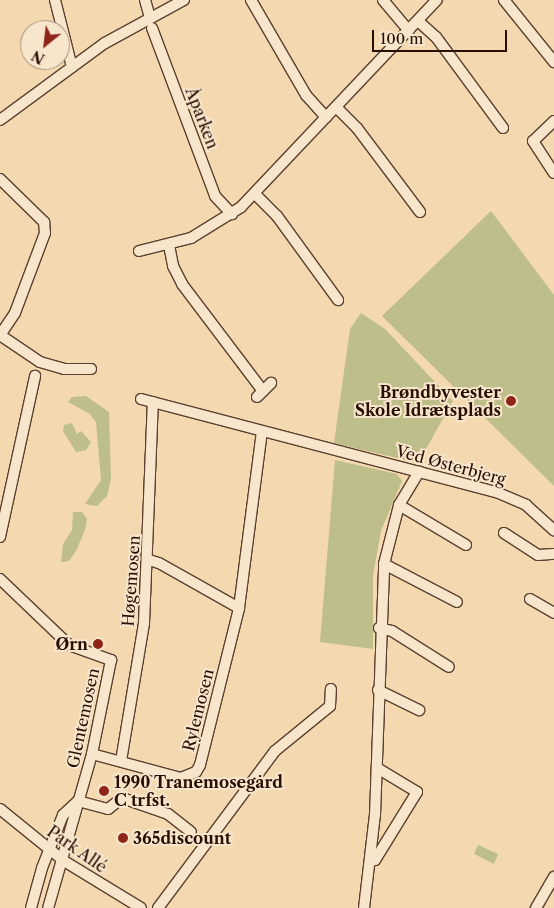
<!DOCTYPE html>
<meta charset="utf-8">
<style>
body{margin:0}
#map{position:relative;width:554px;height:908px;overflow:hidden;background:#f3d8b0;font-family:"Libre Caslon Text",serif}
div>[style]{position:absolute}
.green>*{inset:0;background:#bebe8a}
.roads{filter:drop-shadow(1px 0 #5b402e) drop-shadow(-1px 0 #5b402e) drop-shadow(0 1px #5b402e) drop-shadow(0 -1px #5b402e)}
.minor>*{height:10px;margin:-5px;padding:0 5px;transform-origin:5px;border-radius:5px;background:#f7e6cc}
.dots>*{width:14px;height:14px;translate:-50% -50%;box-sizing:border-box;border:2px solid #f7e6cc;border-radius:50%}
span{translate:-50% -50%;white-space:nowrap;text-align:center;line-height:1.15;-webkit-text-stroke:4px #f7e6cc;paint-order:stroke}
.street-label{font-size:16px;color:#280e03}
.poi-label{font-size:16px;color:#280e03;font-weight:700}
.right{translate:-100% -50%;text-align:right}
.left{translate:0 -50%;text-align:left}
.north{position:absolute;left:20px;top:20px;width:50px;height:50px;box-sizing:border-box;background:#f7e6cc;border:1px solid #a4907c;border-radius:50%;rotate:209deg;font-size:14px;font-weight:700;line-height:20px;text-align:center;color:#280e03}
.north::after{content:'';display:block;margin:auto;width:18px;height:22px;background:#8f2418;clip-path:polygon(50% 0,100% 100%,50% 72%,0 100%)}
.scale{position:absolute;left:372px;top:30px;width:135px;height:22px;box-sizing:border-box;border:2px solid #280e03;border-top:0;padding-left:6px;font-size:15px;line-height:18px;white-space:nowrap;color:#280e03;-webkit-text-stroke:4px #f7e6cc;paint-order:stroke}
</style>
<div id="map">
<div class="green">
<div style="clip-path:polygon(491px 211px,554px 295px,554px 486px,382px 316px)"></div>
<div style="clip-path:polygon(361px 313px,385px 329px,453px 401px,418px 463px,334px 443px,350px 329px)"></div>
<div style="clip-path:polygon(86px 396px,109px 412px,111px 478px,107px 496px,97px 506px,85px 504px,101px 480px,96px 422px,90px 414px,68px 402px,72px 397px)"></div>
<div style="clip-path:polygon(72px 423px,77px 434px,81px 431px,91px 442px,86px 450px,76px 452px,63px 431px,64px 425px)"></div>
<div style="clip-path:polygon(335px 460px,397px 474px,402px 481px,381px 531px,373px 575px,373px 649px,320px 642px)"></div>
<div style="clip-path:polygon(73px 512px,82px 512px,87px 519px,85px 530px,76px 551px,69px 561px,61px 562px,63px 544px,72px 530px)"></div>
<div style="clip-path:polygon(478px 845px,498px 854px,494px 864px,474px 854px)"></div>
</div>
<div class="roads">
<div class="minor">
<div style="left:55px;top:0;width:69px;rotate:75.8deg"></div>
<div style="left:145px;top:0;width:18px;rotate:74deg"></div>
<div style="left:251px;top:0;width:110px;rotate:59.9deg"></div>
<div style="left:306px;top:95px;width:30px;rotate:48deg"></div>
<div style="left:383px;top:0;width:40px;rotate:50deg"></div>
<div style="left:504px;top:0;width:80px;rotate:51.1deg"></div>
<div style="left:418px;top:21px;width:24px;rotate:42deg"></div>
<div style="left:436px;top:37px;width:113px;rotate:53.6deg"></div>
<div style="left:152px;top:28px;width:179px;rotate:69.4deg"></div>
<div style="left:215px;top:196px;width:25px;rotate:47deg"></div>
<div style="left:336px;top:107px;width:30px;rotate:45deg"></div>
<div style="left:357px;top:128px;width:105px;rotate:53.1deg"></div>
<div style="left:0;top:120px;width:130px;rotate:-36.3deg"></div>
<div style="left:105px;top:43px;width:90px;rotate:-28.6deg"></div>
<div style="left:554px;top:121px;width:29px;rotate:136deg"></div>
<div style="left:533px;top:141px;width:38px;rotate:57deg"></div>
<div style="left:0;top:179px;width:62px;rotate:44.3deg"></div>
<div style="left:44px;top:222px;width:11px;rotate:85deg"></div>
<div style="left:45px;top:233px;width:85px;rotate:110.6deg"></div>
<div style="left:15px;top:313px;width:27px;rotate:124deg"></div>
<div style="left:255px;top:194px;width:31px;rotate:45deg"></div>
<div style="left:277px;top:216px;width:104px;rotate:54deg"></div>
<div style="left:169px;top:245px;width:21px;rotate:79deg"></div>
<div style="left:173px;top:266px;width:20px;rotate:63deg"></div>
<div style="left:182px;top:284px;width:134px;rotate:52.9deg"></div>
<div style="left:139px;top:251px;width:54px;rotate:-14deg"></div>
<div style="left:191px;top:238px;width:59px;rotate:-31.8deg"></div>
<div style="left:241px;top:207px;width:285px;rotate:-46.6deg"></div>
<div style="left:0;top:335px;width:48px;rotate:34deg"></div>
<div style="left:40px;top:362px;width:25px;rotate:16deg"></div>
<div style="left:64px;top:369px;width:27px"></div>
<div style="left:257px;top:397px;width:20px;rotate:-45deg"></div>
<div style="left:141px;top:399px;width:367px;rotate:14.7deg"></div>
<div style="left:496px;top:492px;width:33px;rotate:23deg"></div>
<div style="left:526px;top:505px;width:38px;rotate:42deg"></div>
<div style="left:399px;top:505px;width:78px;rotate:30.8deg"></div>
<div style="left:504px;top:533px;width:40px;rotate:32.9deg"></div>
<div style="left:538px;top:555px;width:16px;rotate:-4deg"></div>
<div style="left:0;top:537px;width:165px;rotate:-77.7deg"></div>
<div style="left:149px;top:560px;width:10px;rotate:17deg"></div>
<div style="left:159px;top:563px;width:92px;rotate:29.4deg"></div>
<div style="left:384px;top:564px;width:82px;rotate:27.5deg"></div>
<div style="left:0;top:579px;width:95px;rotate:43.7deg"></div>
<div style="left:69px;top:645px;width:45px;rotate:19.7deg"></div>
<div style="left:111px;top:660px;width:96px;rotate:101.4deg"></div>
<div style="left:92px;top:754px;width:160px;rotate:105.9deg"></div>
<div style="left:530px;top:599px;width:28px;rotate:30deg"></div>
<div style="left:379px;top:628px;width:13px;rotate:13deg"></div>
<div style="left:392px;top:631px;width:67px;rotate:32.3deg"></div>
<div style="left:378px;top:690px;width:46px;rotate:26deg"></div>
<div style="left:92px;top:754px;width:92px;rotate:15.1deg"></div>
<div style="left:181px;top:778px;width:16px;rotate:-22deg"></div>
<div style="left:196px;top:772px;width:8px;rotate:-60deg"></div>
<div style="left:200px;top:765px;width:162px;rotate:-76deg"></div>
<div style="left:239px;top:608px;width:178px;rotate:-82.6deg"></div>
<div style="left:121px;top:761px;width:140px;rotate:-80.5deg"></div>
<div style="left:144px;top:623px;width:221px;rotate:-87.7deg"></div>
<div style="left:78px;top:801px;width:31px;rotate:15deg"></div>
<div style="left:108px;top:809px;width:18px;rotate:-38deg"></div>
<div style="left:122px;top:798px;width:49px;rotate:19.2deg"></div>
<div style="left:168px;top:814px;width:29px;rotate:38deg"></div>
<div style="left:0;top:809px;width:82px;rotate:39.1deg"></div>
<div style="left:64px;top:861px;width:90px;rotate:31.4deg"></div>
<div style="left:370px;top:861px;width:5px;rotate:-11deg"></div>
<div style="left:375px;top:860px;width:80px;rotate:-58.3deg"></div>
<div style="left:417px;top:792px;width:47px;rotate:-149deg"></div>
<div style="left:31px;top:908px;width:41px;rotate:-74.6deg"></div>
<div style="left:42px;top:868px;width:57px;rotate:-68.4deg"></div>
<div style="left:63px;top:815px;width:21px;rotate:-43deg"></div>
<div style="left:158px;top:908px;width:196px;rotate:-53.3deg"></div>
<div style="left:275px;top:751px;width:71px;rotate:-39.3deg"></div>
<div style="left:330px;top:706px;width:17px;rotate:-87deg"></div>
<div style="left:364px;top:908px;width:94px;rotate:-83.3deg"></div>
<div style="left:375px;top:815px;width:251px;rotate:-87.9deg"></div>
<div style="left:384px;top:564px;width:61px;rotate:-75.7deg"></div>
<div style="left:399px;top:505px;width:39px;rotate:-59deg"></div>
<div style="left:536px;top:908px;width:36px;rotate:-60deg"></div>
</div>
</div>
<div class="dots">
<div style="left:511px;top:401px;background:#8f2418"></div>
<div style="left:98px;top:644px;background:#8f2418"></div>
<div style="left:104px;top:791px;background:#8f2418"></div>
<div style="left:123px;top:838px;background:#8f2418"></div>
</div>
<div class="street-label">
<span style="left:202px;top:118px;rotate:69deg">Åparken</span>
<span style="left:451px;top:465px;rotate:15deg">Ved Østerbjerg</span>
<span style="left:131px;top:581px;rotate:-86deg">Høgemosen</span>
<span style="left:198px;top:710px;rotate:-76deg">Rylemosen</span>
<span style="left:83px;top:718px;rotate:-78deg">Glentemosen</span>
<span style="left:77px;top:849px;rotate:35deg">Park Allé</span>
</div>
<div class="poi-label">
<span class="right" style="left:501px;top:401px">Brøndbyvester<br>Skole Idrætsplads</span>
<span class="right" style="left:88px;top:644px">Ørn</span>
<span class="left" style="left:114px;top:791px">1990 Tranemosegård<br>C trfst.</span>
<span class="left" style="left:133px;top:838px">365discount</span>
</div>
<div class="north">N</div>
<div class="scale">100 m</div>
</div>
